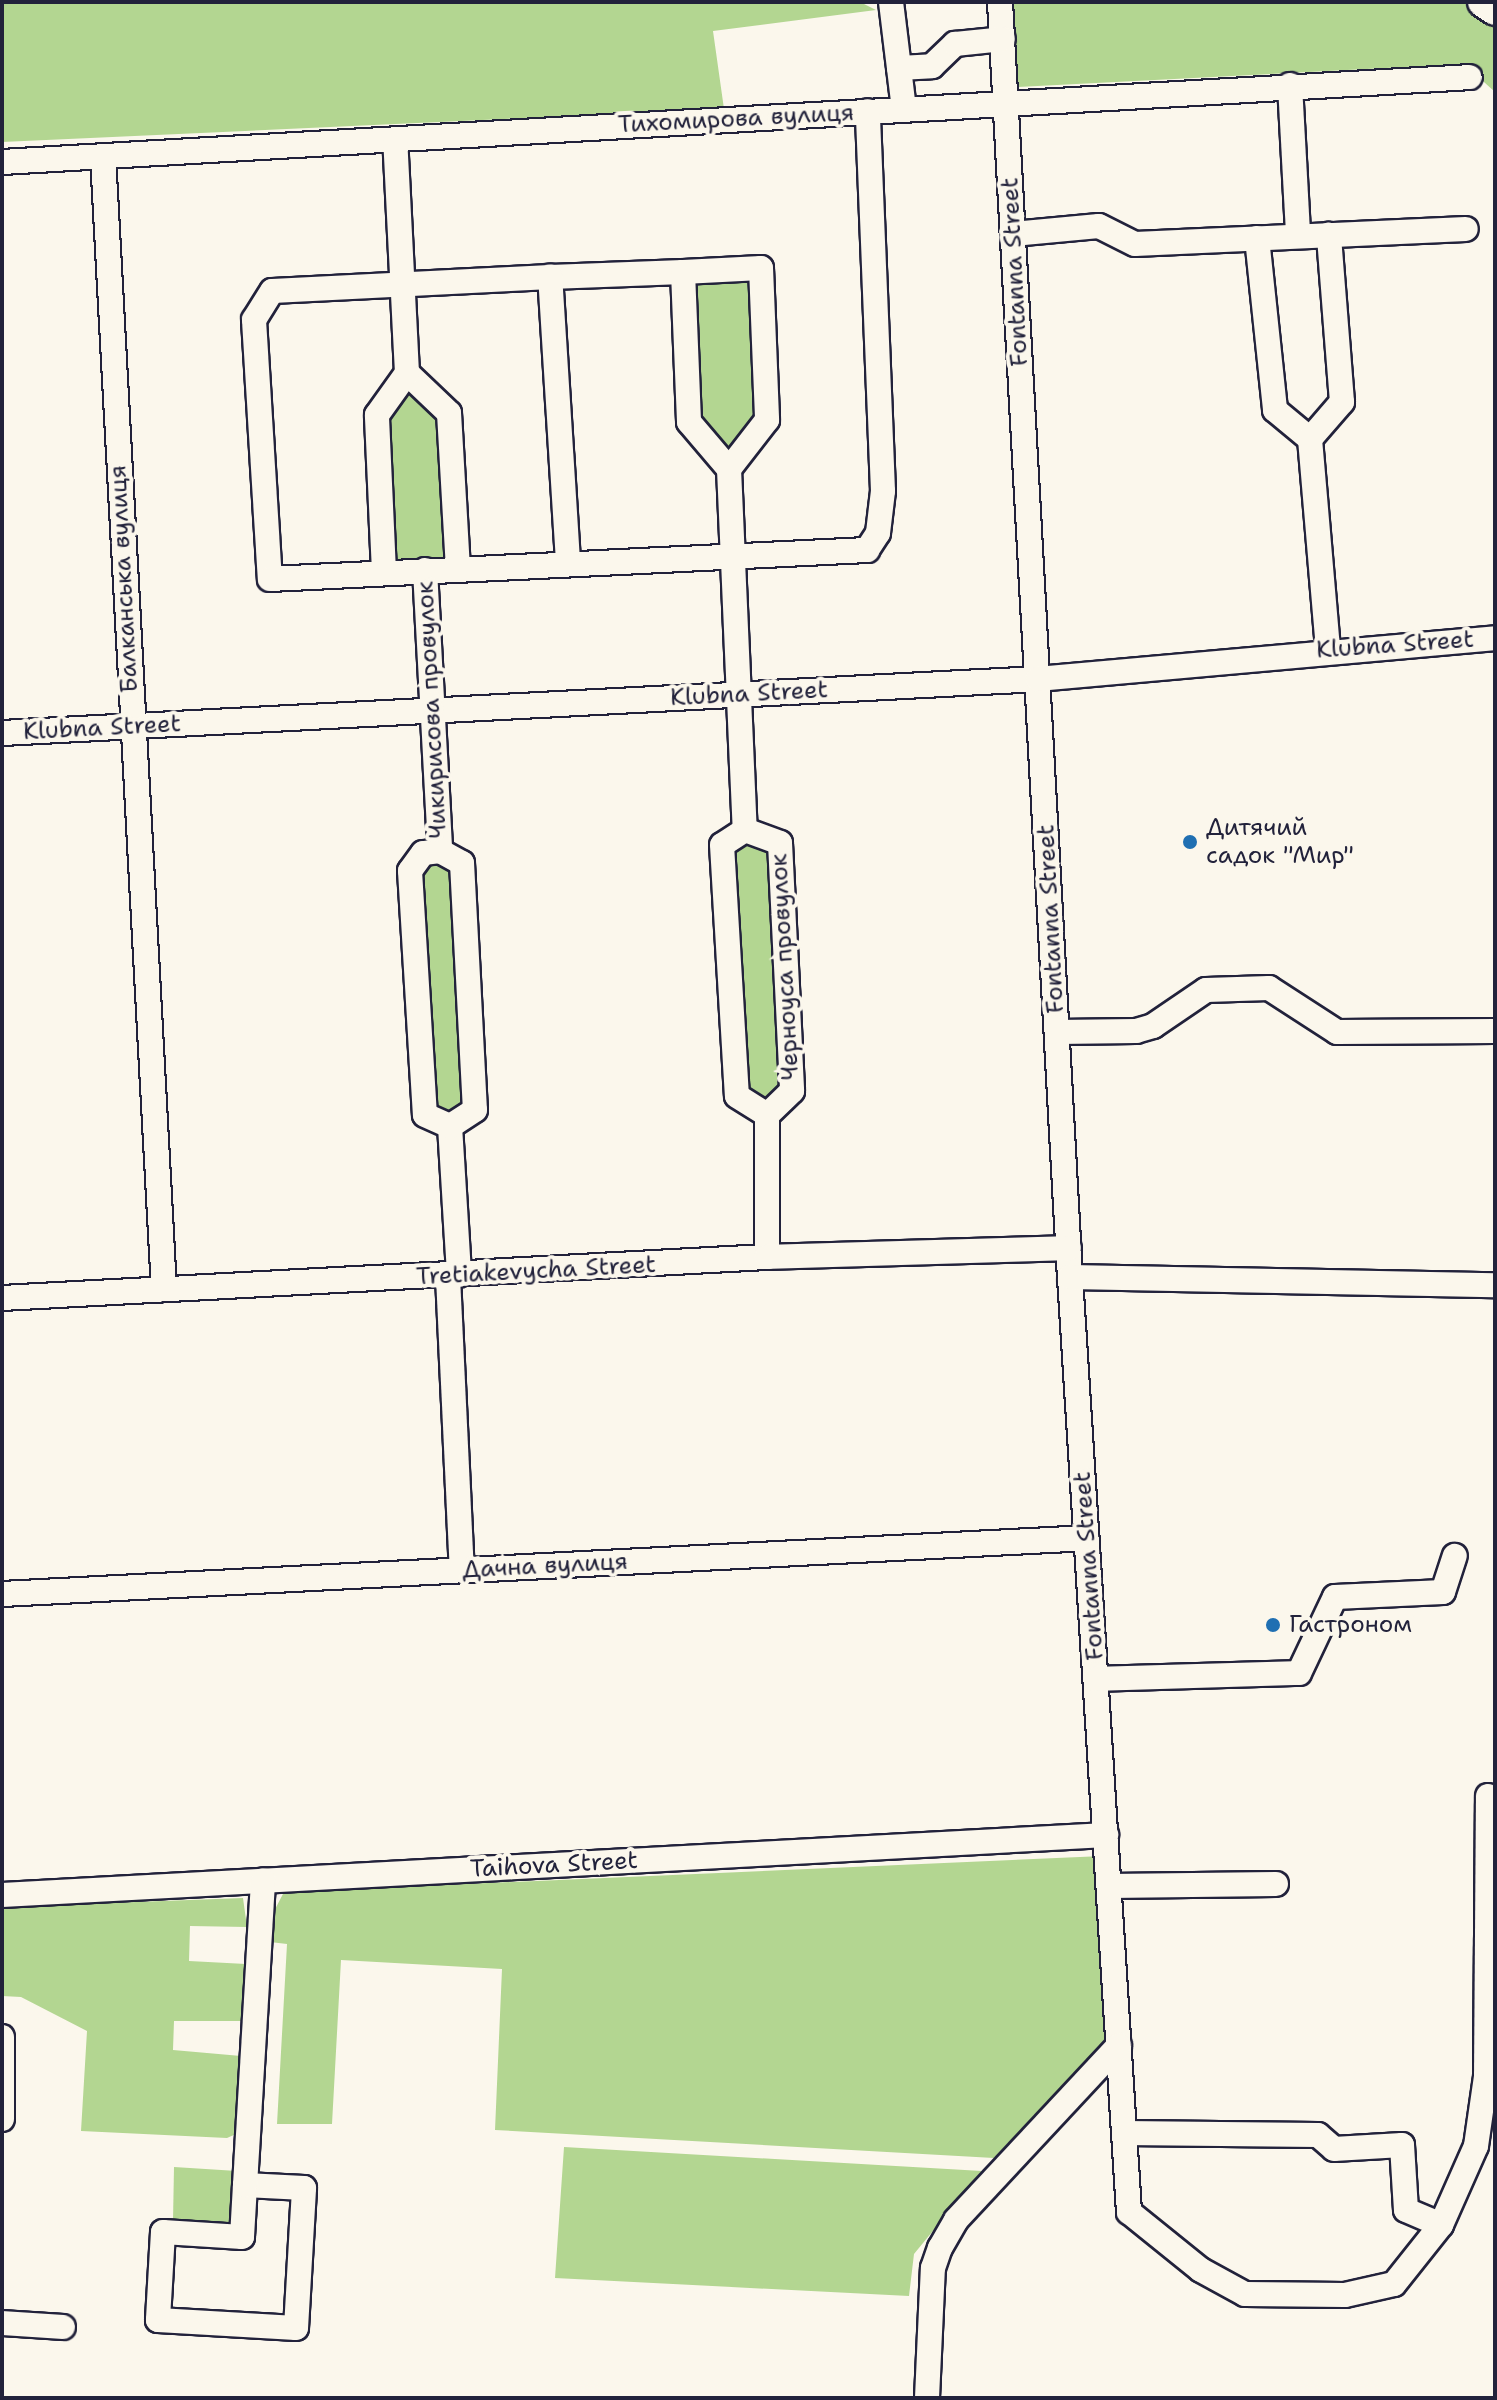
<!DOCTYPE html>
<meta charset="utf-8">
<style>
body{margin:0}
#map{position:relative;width:1497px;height:2400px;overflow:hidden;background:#fbf7ec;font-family:"Shantell Sans",sans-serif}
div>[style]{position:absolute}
.green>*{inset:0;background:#b3d691}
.roads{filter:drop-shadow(2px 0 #22223b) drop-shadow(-2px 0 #22223b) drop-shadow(0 2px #22223b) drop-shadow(0 -2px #22223b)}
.minor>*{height:24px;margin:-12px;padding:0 12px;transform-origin:12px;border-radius:12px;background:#fbf7ec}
.major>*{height:30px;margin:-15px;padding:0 15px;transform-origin:15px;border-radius:15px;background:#fbf7ec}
.dots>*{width:22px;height:22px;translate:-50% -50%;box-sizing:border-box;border:4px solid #fbf7ec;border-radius:50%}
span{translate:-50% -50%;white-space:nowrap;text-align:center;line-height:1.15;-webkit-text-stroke:8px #fbf7ec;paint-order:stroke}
.street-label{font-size:24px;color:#22223b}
.poi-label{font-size:24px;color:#22223b}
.left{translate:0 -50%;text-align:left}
.frame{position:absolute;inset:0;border:4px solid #22223b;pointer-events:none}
</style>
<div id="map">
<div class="green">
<div style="clip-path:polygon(2px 2px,860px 2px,876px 10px,713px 31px,724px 109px,2px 142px)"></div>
<div style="clip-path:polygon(1013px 2px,1464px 2px,1495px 23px,1495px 92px,1464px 64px,1018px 87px)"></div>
<div style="clip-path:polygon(752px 277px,759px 420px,730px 451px,697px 421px,690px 280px)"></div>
<div style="clip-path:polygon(411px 387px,443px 416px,449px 559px,387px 562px,381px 421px)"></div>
<div style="clip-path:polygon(758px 844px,773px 855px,785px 1086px,778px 1099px,754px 1101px,743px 1091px,728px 859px,738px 845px)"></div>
<div style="clip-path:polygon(424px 858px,458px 868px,464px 1112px,440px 1114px,429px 1104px,413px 872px)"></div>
<div style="clip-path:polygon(1103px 1856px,1114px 2030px,994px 2158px,495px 2130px,502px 1969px,341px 1960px,332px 2124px,277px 2124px,287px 1944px,270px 1942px,271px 1917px,284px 1892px)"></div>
<div style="clip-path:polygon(243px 1898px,247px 1927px,190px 1926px,189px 1961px,246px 1964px,243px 2021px,174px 2021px,173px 2050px,241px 2056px,236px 2134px,227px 2138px,81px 2131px,87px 2031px,21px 1997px,2px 1996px,2px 1907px)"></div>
<div style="clip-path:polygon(564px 2147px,982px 2171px,914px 2254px,909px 2296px,555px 2278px)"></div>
<div style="clip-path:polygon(174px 2167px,237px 2171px,234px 2226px,173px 2221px)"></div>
</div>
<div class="roads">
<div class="minor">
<div style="left:891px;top:2px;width:108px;rotate:83.1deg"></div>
<div style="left:1000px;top:2px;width:1277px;rotate:86.86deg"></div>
<div style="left:1070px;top:1277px;width:937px;rotate:86.39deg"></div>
<div style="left:1129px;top:2212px;width:92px;rotate:38.9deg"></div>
<div style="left:1201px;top:2270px;width:50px;rotate:28.6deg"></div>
<div style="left:1245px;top:2294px;width:100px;rotate:0.6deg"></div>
<div style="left:1345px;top:2295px;width:50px;rotate:-12.7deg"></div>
<div style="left:1394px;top:2284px;width:75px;rotate:-51.5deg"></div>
<div style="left:1441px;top:2225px;width:86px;rotate:-66.1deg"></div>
<div style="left:1476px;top:2146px;width:70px;rotate:-81.8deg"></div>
<div style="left:1486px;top:2077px;width:281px;rotate:-89.6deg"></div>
<div style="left:899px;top:68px;width:33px;rotate:-3deg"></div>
<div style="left:932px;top:66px;width:32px;rotate:-44deg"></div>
<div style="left:955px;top:44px;width:48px;rotate:-5.9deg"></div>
<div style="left:1290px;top:85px;width:150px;rotate:86.9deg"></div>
<div style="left:103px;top:156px;width:1135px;rotate:86.92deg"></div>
<div style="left:2px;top:162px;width:1470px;rotate:-3.31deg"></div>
<div style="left:1013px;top:234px;width:86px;rotate:-5.3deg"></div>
<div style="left:1099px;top:226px;width:40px;rotate:26.6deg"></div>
<div style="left:1135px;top:244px;width:331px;rotate:-2.6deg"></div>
<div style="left:1257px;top:238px;width:173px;rotate:84deg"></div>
<div style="left:1275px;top:410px;width:45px;rotate:39.6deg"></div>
<div style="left:1310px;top:439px;width:212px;rotate:85.1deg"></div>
<div style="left:683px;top:272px;width:78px;rotate:-2.9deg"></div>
<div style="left:761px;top:268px;width:152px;rotate:87.7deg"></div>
<div style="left:767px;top:420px;width:62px;rotate:127.8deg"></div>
<div style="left:550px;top:277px;width:133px;rotate:-2.2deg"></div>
<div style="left:683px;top:272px;width:150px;rotate:87.7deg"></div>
<div style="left:689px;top:422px;width:62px;rotate:49.6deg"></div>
<div style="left:729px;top:469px;width:361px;rotate:87.5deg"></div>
<div style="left:745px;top:830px;width:27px;rotate:147deg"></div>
<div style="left:722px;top:845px;width:251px;rotate:86.6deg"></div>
<div style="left:737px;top:1096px;width:36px;rotate:32deg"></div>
<div style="left:767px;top:1115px;width:142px;rotate:90deg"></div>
<div style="left:407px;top:373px;width:58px;rotate:43.6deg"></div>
<div style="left:449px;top:413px;width:154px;rotate:86.7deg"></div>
<div style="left:1310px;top:439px;width:49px;rotate:-49.1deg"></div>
<div style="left:1342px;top:402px;width:168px;rotate:-94.5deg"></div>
<div style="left:568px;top:561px;width:285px;rotate:-93.6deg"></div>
<div style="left:550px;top:277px;width:278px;rotate:177.1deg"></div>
<div style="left:272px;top:291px;width:34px;rotate:122deg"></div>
<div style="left:254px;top:320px;width:259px;rotate:86.5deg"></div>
<div style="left:270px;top:579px;width:598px;rotate:-2.78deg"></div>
<div style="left:867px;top:550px;width:20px;rotate:-57deg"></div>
<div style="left:878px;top:533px;width:42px;rotate:-83.2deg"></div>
<div style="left:883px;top:491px;width:380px;rotate:-92.3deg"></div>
<div style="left:425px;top:570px;width:281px;rotate:86.9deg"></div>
<div style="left:440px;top:851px;width:17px;rotate:173deg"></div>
<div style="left:423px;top:853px;width:22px;rotate:126deg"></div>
<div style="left:410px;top:871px;width:244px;rotate:86.5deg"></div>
<div style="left:425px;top:1115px;width:27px;rotate:24deg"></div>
<div style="left:450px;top:1126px;width:149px;rotate:86.5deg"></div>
<div style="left:384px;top:572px;width:157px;rotate:-92.6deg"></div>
<div style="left:377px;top:415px;width:52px;rotate:-54.5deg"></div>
<div style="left:407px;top:373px;width:234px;rotate:-92.9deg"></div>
<div style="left:2px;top:733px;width:1037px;rotate:-2.98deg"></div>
<div style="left:1038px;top:679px;width:459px;rotate:-5.1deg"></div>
<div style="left:745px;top:830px;width:37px;rotate:20deg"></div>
<div style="left:780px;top:843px;width:248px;rotate:87.2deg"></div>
<div style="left:792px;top:1091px;width:35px;rotate:136deg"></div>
<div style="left:440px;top:851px;width:25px;rotate:29deg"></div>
<div style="left:462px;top:863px;width:247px;rotate:87deg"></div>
<div style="left:475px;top:1110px;width:30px;rotate:147deg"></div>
<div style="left:1057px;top:1032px;width:79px;rotate:-0.7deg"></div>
<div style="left:1136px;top:1031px;width:18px;rotate:-16deg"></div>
<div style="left:1153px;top:1026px;width:64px;rotate:-34.2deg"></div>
<div style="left:1206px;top:990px;width:63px;rotate:-1.8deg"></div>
<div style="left:1269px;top:988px;width:81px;rotate:32.9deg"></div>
<div style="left:1337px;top:1032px;width:158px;rotate:-0.4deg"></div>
<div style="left:448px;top:1277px;width:293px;rotate:87.3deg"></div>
<div style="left:1070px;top:1277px;width:425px;rotate:1.1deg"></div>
<div style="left:2px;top:1298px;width:766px;rotate:-3.07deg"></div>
<div style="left:767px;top:1257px;width:302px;rotate:-1.7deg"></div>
<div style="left:2px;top:1594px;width:1086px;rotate:-2.95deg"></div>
<div style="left:1096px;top:1679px;width:203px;rotate:-1.7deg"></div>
<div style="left:1299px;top:1673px;width:84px;rotate:-64.7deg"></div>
<div style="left:1335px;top:1597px;width:108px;rotate:-2.7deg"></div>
<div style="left:1443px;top:1592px;width:38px;rotate:-72deg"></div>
<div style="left:1109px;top:1886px;width:167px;rotate:-0.7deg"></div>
<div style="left:2px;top:1895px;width:1106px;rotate:-3.11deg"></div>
<div style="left:2px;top:2037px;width:82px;rotate:90deg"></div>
<div style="left:1124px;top:2133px;width:194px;rotate:0.6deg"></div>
<div style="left:1318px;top:2135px;width:21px;rotate:41deg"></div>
<div style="left:1334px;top:2149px;width:68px;rotate:-3.4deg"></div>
<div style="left:1402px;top:2145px;width:65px;rotate:86.5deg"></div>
<div style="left:1406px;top:2210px;width:38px;rotate:23deg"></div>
<div style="left:245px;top:2185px;width:52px;rotate:93.3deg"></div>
<div style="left:242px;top:2237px;width:79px;rotate:-176.4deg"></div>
<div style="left:163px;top:2232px;width:88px;rotate:93.3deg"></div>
<div style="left:158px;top:2320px;width:138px;rotate:3.3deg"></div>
<div style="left:296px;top:2328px;width:140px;rotate:-86.7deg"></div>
<div style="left:304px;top:2188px;width:59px;rotate:-177.1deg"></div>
<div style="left:245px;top:2185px;width:305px;rotate:-86.6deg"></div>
<div style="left:2px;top:2323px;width:61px;rotate:3.8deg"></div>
<div style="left:927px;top:2398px;width:130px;rotate:-87.4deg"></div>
<div style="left:933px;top:2268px;width:21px;rotate:-71deg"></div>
<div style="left:940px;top:2248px;width:32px;rotate:-60deg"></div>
<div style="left:956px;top:2220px;width:239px;rotate:-47deg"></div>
</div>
<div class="major">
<div style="left:1483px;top:2px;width:14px;rotate:34deg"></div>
</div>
</div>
<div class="dots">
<div style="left:1190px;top:842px;background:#1f6fb2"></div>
<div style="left:1273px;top:1625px;background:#1f6fb2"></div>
</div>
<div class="street-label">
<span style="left:736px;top:119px;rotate:-3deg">Тихомирова вулиця</span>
<span style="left:1015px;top:272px;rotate:-93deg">Fontanna Street</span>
<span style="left:124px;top:579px;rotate:-93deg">Балканська вулиця</span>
<span style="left:1395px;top:645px;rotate:-4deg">Klubna Street</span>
<span style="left:749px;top:694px;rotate:-3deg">Klubna Street</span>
<span style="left:432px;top:710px;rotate:-93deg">Чикирисова провулок</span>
<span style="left:102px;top:728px;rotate:-3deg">Klubna Street</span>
<span style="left:1051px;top:919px;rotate:-93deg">Fontanna Street</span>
<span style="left:785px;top:967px;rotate:-93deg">Черноуса провулок</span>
<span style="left:536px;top:1271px;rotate:-3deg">Tretiakevycha Street</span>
<span style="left:545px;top:1566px;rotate:-3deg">Дачна вулиця</span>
<span style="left:1089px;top:1566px;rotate:-94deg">Fontanna Street</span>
<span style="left:554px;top:1865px;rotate:-3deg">Taihova Street</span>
</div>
<div class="poi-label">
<span class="left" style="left:1206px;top:842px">Дитячий<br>садок "Мир"</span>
<span class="left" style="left:1289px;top:1625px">Гастроном</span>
</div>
<div class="frame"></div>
</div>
